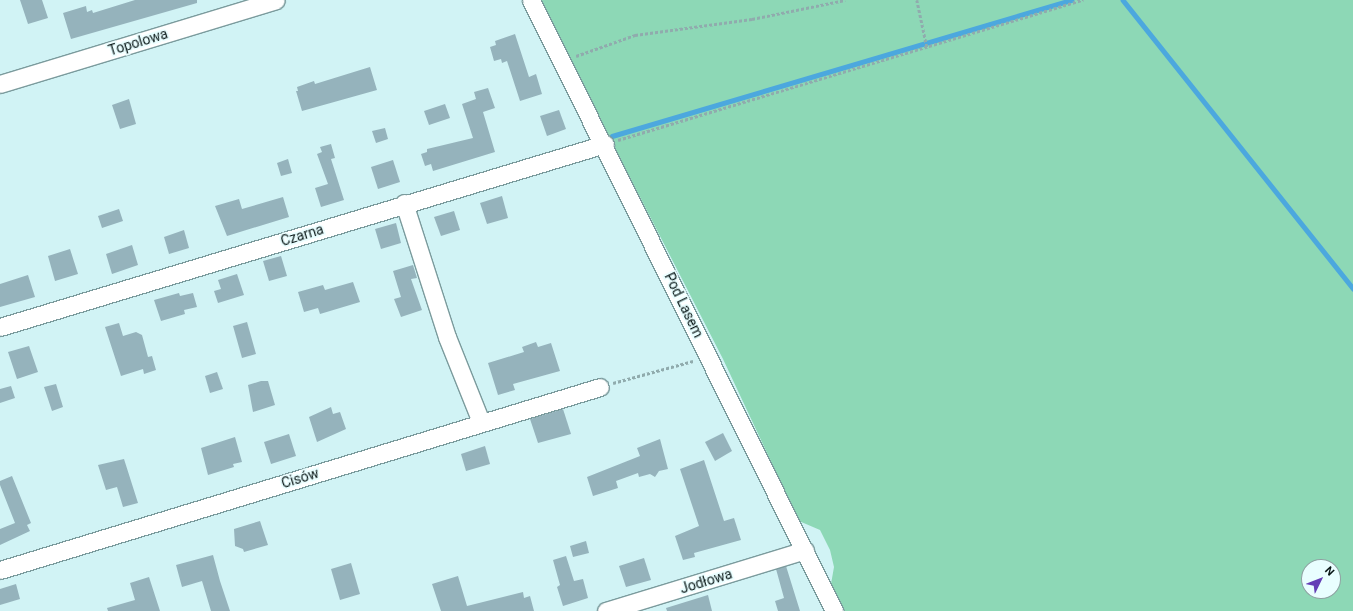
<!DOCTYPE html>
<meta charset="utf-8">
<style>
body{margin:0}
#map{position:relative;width:1353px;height:611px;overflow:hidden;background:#d1f3f5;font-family:Roboto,sans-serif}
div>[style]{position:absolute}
.green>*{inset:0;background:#8dd8b6}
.stream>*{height:4.5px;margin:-2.25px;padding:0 2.25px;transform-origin:2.25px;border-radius:2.25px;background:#4ca8de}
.building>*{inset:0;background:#95b3bc}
.path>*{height:2.5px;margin-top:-1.25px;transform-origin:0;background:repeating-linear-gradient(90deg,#90abad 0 3px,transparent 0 5px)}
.roads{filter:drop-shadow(1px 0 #7b9b9d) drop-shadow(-1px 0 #7b9b9d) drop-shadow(0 1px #7b9b9d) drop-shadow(0 -1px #7b9b9d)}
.minor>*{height:17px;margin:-8.5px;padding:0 8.5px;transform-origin:8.5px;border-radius:8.5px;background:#fff}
span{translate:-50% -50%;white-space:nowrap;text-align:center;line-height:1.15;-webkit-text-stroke:3.5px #e9feff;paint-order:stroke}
.street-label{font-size:14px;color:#091616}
.north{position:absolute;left:1301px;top:559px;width:40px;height:40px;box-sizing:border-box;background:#e9feff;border:1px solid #8fa1a2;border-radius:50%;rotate:47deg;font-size:11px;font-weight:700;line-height:16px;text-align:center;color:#091616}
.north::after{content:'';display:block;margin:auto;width:14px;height:18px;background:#643eb6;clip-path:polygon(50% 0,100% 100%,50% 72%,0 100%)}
</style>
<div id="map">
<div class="green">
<div style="clip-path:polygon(evenodd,539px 0,1353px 0,1353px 611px,844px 611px,831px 584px,834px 567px,830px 550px,820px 530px,799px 521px,723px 359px,539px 0,1309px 567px,1333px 567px,1333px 591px,1309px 591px,1309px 567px)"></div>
</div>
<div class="stream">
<div style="left:1123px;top:0;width:369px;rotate:51.4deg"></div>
<div style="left:612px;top:136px;width:479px;rotate:-16.5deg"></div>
</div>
<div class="building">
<div style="clip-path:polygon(20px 0,42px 0,48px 18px,28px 24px)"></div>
<div style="clip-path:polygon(135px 0,197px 0,197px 3px,71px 39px,63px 13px,86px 6px,87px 12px,92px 10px,93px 13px)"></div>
<div style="clip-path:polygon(515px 34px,529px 77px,536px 74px,542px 94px,520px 101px,507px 61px,502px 63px,501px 59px,494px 61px,490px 47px,496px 45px,495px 41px)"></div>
<div style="clip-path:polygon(370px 67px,377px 90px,302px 111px,296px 91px,298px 91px,297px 87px,314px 81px,315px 84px)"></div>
<div style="clip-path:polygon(488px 88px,495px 108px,483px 112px,495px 152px,433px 171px,431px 164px,425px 166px,421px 154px,427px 152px,427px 149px,473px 138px,462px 104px,476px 99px,474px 92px)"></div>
<div style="clip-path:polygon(129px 99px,136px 124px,120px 129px,112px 105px)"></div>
<div style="clip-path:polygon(445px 104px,450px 118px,429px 125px,424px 111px)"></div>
<div style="clip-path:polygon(559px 110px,566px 129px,547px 136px,540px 116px)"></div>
<div style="clip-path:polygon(385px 128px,388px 139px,376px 143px,372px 131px)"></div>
<div style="clip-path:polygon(331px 144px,335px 158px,331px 159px,344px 200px,321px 207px,315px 188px,328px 184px,317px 154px,322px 152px,320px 147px)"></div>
<div style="clip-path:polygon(288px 159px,292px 173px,281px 176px,277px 163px)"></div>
<div style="clip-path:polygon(393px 160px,400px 182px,378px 189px,371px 167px)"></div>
<div style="clip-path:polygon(502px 196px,508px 218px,487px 224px,480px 203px)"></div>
<div style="clip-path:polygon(283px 197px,289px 217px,227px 236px,215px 206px,239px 199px,242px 209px)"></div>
<div style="clip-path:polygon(119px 209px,123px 221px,102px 228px,98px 216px)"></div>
<div style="clip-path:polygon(454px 211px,460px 230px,441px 236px,434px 217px)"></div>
<div style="clip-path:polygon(396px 223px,401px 243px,381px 249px,375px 229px)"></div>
<div style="clip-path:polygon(184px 230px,189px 248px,169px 254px,164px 237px)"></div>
<div style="clip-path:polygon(132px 245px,138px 265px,112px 274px,106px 254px)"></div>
<div style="clip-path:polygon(70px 249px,78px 274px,55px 281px,48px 256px)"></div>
<div style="clip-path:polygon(281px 256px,287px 276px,269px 281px,263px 261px)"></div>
<div style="clip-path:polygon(413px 265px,417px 278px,411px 279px,422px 310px,401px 317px,394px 299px,401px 297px,393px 271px)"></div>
<div style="clip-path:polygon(237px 274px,244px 295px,218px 303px,214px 291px,221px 289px,218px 280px)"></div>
<div style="clip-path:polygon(28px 275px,35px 297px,0 307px,0 284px)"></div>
<div style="clip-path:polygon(353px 282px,360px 302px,320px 314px,318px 308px,304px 312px,298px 292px,323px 285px,325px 290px)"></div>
<div style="clip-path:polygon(179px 293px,180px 296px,193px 293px,197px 307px,184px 310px,185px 314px,161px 321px,154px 300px)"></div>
<div style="clip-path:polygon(247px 322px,256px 354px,242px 358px,233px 326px)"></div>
<div style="clip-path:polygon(119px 323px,123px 336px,136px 332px,142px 335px,148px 357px,152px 356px,156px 370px,144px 374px,143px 369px,121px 376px,105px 327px)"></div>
<div style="clip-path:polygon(536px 342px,538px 347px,551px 343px,560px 371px,513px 384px,515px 390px,498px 395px,488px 363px,524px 352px,522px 347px)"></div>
<div style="clip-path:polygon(29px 346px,38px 372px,17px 379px,8px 352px)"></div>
<div style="clip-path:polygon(217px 372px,223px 389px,210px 393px,205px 376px)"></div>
<div style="clip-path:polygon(261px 381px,268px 381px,275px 405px,253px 412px,248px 385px)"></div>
<div style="clip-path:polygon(56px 384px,63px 407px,52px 411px,44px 387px)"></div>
<div style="clip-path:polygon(11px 386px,15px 398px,0 403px,0 389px)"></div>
<div style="clip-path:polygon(331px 407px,333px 414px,340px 412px,346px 429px,317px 442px,309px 417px)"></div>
<div style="clip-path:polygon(563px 409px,571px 434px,538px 443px,530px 419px)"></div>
<div style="clip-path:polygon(723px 433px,732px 451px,715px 461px,705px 442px)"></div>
<div style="clip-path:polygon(289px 434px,296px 456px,271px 464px,264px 442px)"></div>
<div style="clip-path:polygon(235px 437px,242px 462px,233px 464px,234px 467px,208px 475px,201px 448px)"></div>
<div style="clip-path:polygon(660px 439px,668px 469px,659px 471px,655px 477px,650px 474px,639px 477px,638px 473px,616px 481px,618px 488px,593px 496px,587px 477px,640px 456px,637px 448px)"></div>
<div style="clip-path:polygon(485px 446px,490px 464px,466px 471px,461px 454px)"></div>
<div style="clip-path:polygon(124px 459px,138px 503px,123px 507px,117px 487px,106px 490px,98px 465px)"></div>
<div style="clip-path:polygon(704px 460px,724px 521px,734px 518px,741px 540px,694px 553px,695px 557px,683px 560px,675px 536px,699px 526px,680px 469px)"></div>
<div style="clip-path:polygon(12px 476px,31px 523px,27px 525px,30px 531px,0 545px,0 529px,15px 523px,0 485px,0 481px)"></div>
<div style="clip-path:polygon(260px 521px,268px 545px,244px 552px,243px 549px,235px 546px,234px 529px)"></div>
<div style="clip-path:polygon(586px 541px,589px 553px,573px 557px,570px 546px)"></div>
<div style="clip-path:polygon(213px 555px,220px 581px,230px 611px,211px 611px,202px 581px,182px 587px,176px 565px)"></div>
<div style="clip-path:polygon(566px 556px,574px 581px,583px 579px,588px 598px,563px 606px,557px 587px,560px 585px,553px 560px)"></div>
<div style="clip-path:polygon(644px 558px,651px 580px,626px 587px,619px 566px)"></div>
<div style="clip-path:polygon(351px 563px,360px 594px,340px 600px,331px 569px)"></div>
<div style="clip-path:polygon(786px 566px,800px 611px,778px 611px,775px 601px,784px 598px,776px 569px)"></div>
<div style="clip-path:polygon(458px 576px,467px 606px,523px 592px,524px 598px,530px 596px,534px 611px,441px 611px,432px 584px)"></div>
<div style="clip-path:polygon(149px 577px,160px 611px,108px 611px,107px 608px,135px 600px,130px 583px)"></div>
<div style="clip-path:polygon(16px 584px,20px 599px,0 605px,0 589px)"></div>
<div style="clip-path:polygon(708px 595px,712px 611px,667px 611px,666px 608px)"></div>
</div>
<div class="path">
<div style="left:917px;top:0;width:48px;rotate:78deg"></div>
<div style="left:576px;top:56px;width:63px;rotate:-19.6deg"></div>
<div style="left:635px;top:35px;width:118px;rotate:-7.8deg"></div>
<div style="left:752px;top:19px;width:95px;rotate:-11.5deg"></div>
<div style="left:618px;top:140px;width:486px;rotate:-16.8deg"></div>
<div style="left:613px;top:383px;width:83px;rotate:-15.4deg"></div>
</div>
<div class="roads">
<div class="minor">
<div style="left:531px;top:0;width:682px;rotate:63.62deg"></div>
<div style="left:0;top:84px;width:288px;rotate:-16.9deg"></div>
<div style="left:404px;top:203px;width:141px;rotate:72.2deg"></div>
<div style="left:447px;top:337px;width:92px;rotate:68.2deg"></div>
<div style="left:0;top:327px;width:632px;rotate:-16.83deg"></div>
<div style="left:0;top:570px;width:627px;rotate:-16.96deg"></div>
<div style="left:606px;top:611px;width:208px;rotate:-17deg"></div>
</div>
</div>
<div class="street-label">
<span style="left:138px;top:42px;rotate:-17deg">Topolowa</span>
<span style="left:302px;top:235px;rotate:-17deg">Czarna</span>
<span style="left:684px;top:305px;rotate:64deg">Pod Lasem</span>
<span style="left:300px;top:478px;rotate:-17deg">Cisów</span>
<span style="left:706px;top:581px;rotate:-17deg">Jodłowa</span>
</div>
<div class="north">N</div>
</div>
